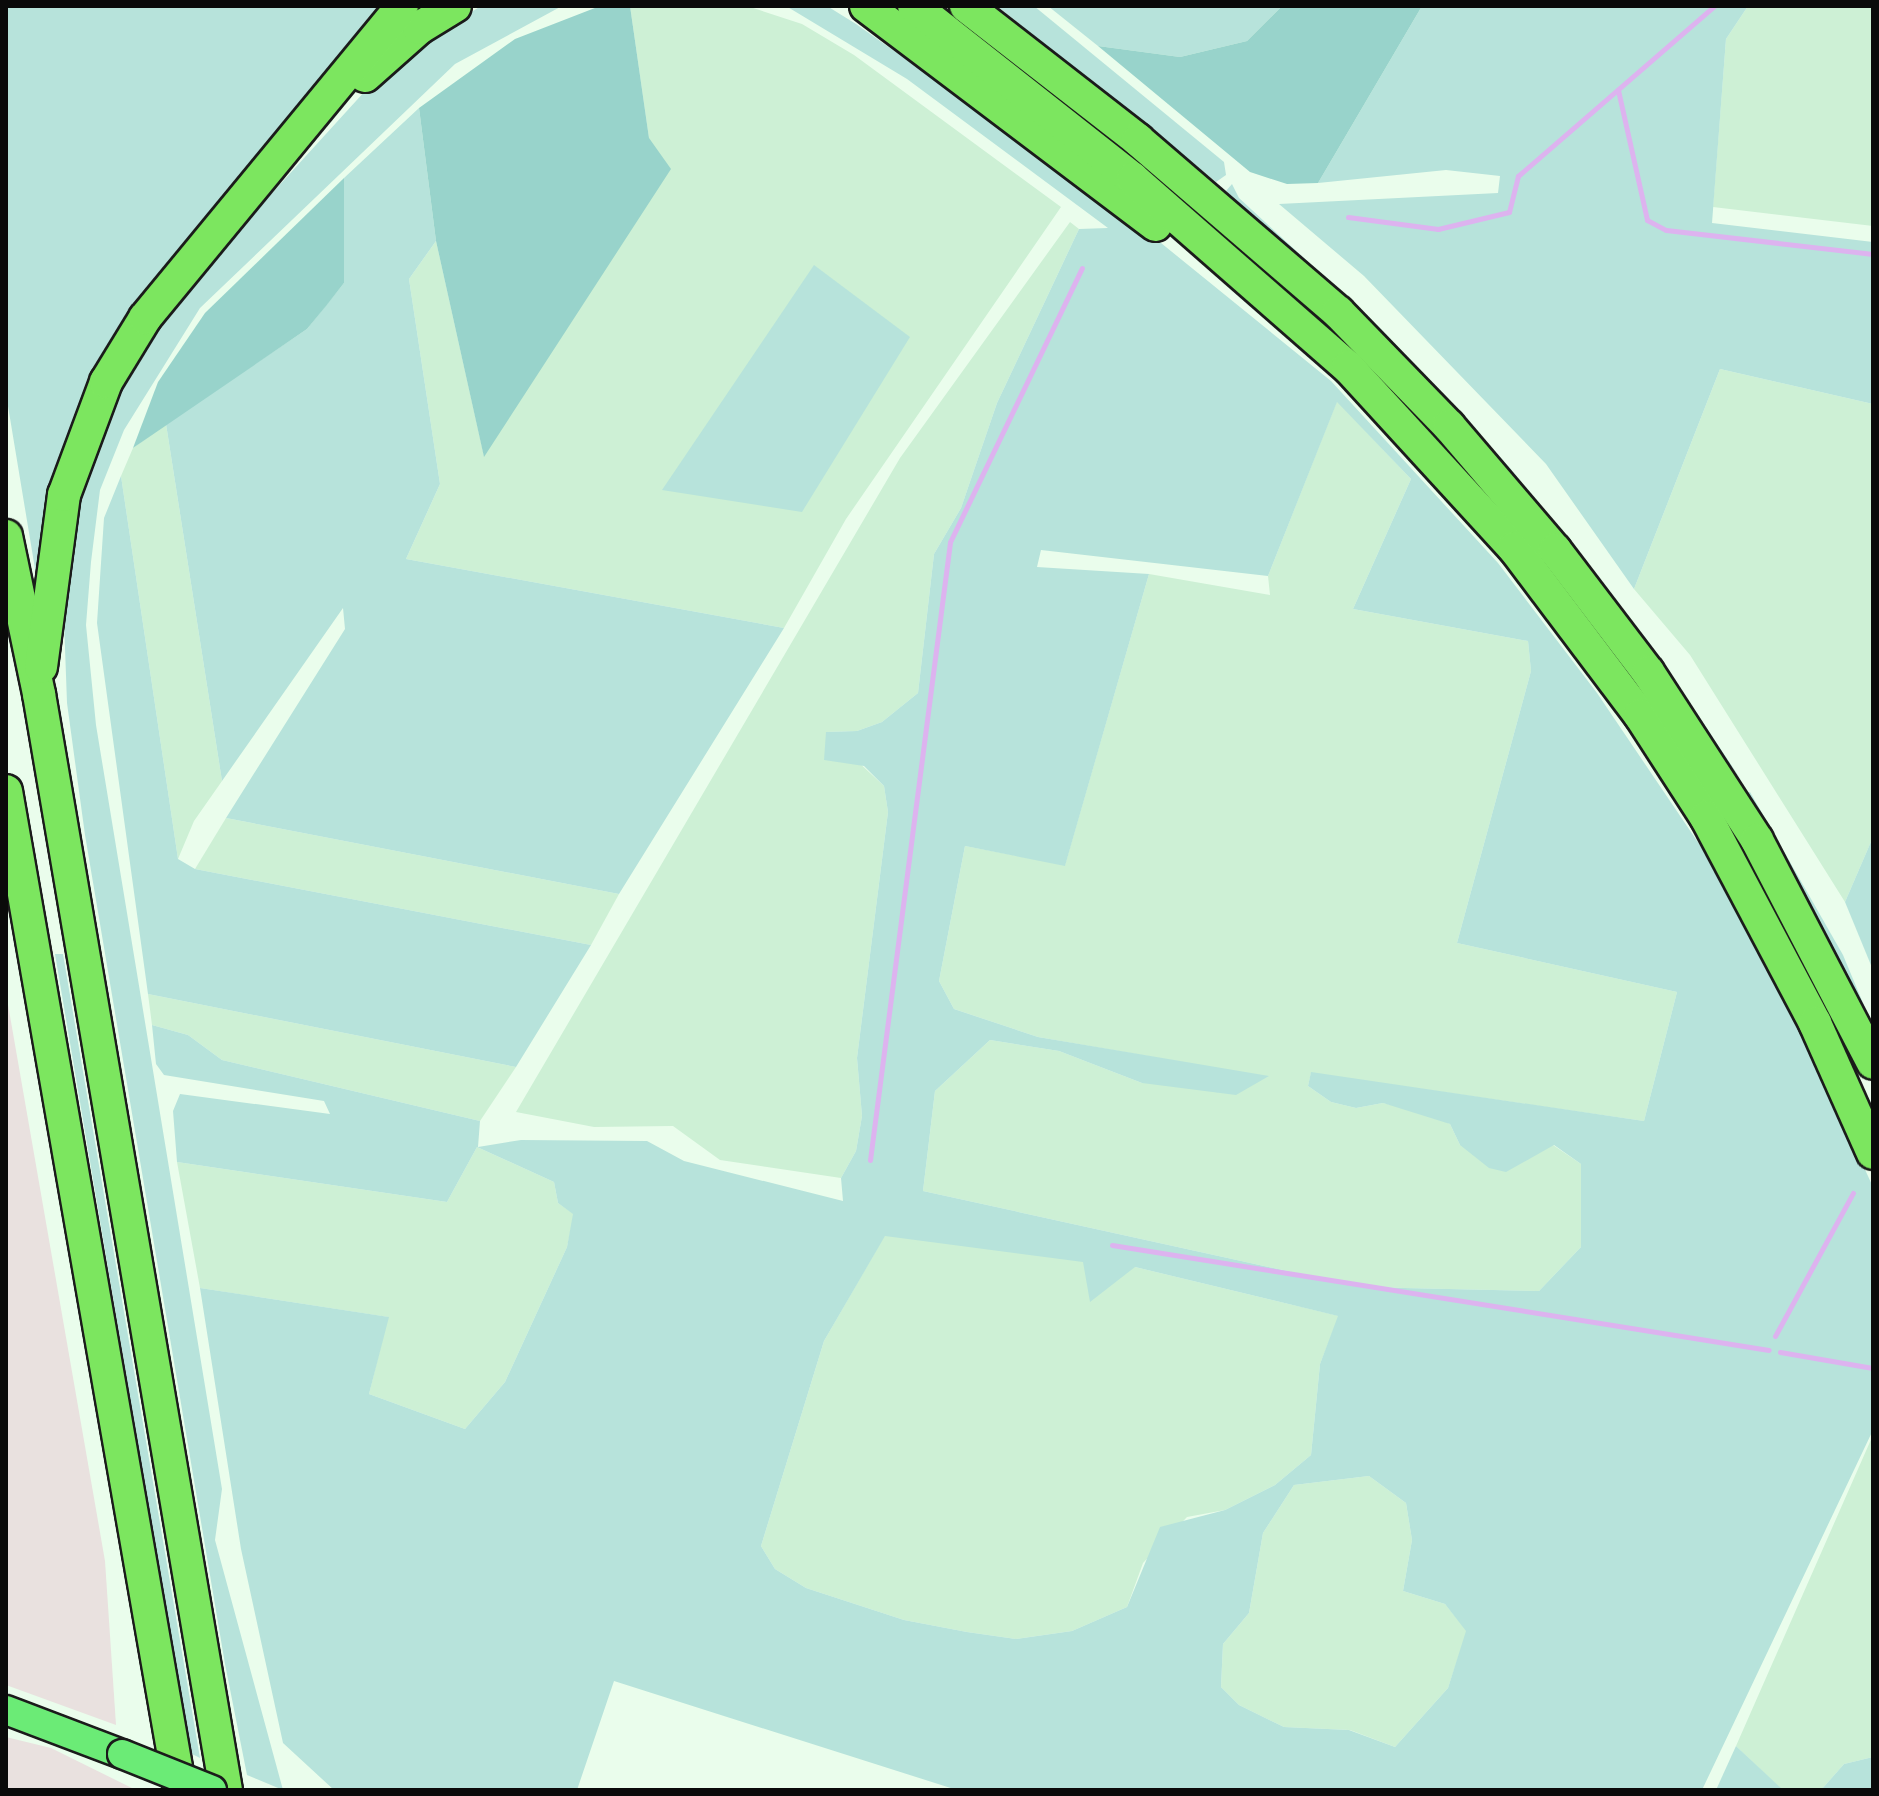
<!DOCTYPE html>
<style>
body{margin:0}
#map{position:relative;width:1879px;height:1796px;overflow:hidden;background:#eafdec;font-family:"Libre Baskerville",serif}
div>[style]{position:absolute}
.industrial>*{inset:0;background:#e9e1df}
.farmland>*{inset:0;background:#cdf0d5}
.green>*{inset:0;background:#b7e3db}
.forest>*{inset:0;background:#98d3cb}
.stream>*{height:5px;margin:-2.5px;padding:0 2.5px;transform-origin:2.5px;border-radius:2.5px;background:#ddb3ef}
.roads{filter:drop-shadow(2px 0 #1b1b1b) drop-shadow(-2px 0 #1b1b1b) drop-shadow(0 2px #1b1b1b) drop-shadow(0 -2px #1b1b1b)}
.major>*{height:28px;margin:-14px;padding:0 14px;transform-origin:14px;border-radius:14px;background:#6beb76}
.highway>*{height:32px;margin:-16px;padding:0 16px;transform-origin:16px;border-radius:16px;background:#7ce65f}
.bridges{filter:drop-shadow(2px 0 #1b1b1b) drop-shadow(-2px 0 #1b1b1b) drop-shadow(0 2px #1b1b1b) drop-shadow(0 -2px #1b1b1b)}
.major-bridge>*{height:28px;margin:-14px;padding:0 14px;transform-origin:14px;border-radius:14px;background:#6beb76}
span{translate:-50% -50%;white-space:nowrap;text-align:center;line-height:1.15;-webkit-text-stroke:8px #fff;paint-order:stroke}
.frame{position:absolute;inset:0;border:8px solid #0a0a0a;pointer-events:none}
</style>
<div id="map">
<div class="industrial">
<div style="clip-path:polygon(6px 993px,105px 1561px,116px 1725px,6px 1685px)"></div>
<div style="clip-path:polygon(6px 1737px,51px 1748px,136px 1790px,6px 1790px)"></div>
</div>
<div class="farmland">
<div style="clip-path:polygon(630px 6px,747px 6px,802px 24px,854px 55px,1061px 207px,846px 519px,784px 628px,406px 559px,440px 484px,409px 279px,436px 241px,484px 456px,649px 138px)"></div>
<div style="clip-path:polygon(1748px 6px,1873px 6px,1873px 226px,1713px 207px,1726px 39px)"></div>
<div style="clip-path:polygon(1070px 222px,1079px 229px,997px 403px,961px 508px,934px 554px,918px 693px,882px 722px,857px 731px,826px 732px,884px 786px,888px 812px,857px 1058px,862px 1116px,856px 1151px,841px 1178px,720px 1160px,673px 1126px,594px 1127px,516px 1112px,900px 458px)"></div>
<div style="clip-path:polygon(1720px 369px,1873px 404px,1873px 837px,1845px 902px,1690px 655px,1634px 589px)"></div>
<div style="clip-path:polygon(1337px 401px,1411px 479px,1353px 609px,1528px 641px,1531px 671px,1457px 943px,1677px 992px,1644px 1121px,1311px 1073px,1308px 1086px,1331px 1102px,1356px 1108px,1383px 1103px,1430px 1114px,1450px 1124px,1460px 1145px,1541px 1151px,1553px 1145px,1581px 1164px,1581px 1247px,1539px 1291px,1360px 1287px,923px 1191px,935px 1091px,990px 1040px,1059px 1051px,1142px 1083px,1268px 1077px,1038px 1037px,954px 1009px,939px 981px,965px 846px,1065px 865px,1149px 574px,1270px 595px,1268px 576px)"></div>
<div style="clip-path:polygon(166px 424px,222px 781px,194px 821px,178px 859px,121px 476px,133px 448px)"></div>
<div style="clip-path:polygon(226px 818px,619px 894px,591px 945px,195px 869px)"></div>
<div style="clip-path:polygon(148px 994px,516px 1067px,480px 1121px,222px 1060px,188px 1035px,152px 1025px)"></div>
<div style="clip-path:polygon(477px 1147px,554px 1182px,558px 1203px,574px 1214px,567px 1247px,505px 1382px,465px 1429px,369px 1394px,388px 1317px,200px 1288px,177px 1162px,447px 1202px)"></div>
<div style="clip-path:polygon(885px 1235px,1135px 1267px,1339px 1316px,1320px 1364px,1311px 1455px,1275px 1485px,1225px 1510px,1187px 1517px,1143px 1563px,1127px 1607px,1072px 1631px,1016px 1639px,967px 1632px,904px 1620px,806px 1588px,775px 1569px,761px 1546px,824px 1341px)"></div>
<div style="clip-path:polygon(1873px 1435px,1873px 1757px,1844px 1764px,1821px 1790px,1782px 1790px,1736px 1746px)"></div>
<div style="clip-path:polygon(1369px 1476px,1406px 1503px,1412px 1540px,1403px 1591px,1445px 1604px,1467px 1631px,1448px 1688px,1395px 1747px,1350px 1730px,1284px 1727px,1239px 1705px,1221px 1687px,1223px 1644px,1249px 1613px,1263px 1533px,1294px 1485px)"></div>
</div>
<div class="green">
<div style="clip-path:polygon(6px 6px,387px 6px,235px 187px,227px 188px,231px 192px,170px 265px,38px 587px,6px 394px)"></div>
<div style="clip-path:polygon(481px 6px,562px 6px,455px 64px,200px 308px,124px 430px,100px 490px,91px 562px,86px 625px,96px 725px,222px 1489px,215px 1540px,283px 1790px,247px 1775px,225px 1664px,85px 835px,67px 703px,63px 593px,72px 518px,108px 404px,161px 315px,366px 90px,417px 46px)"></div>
<div style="clip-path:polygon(evenodd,786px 6px,827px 6px,856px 24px,1129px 217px,1331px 381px,1498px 563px,1597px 693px,1718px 872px,1792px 1010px,1873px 1187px,1873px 1430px,1702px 1790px,957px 1790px,614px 1681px,577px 1790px,334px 1790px,283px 1743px,241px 1549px,200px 1288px,389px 1317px,369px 1394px,465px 1429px,505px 1382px,567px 1247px,573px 1214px,558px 1203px,554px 1182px,477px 1147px,447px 1202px,177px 1162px,173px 1111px,180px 1094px,330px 1114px,324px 1101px,164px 1075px,156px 1064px,152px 1025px,188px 1035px,222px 1060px,480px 1121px,478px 1147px,521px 1140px,647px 1141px,684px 1161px,843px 1201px,841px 1178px,856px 1151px,862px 1116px,857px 1058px,888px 812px,884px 786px,864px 766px,824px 760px,826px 732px,857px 731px,882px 722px,918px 693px,934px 554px,961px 508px,997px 403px,1079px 229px,1108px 228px,907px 79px,786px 6px,1337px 402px,1411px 479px,1353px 609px,1528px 641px,1531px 671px,1457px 943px,1677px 992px,1644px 1121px,1311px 1072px,1308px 1086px,1331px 1102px,1356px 1108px,1383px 1103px,1450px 1124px,1460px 1145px,1489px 1168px,1506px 1172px,1554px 1145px,1581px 1164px,1581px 1247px,1539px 1291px,1360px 1287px,923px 1191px,935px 1091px,990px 1040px,1059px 1051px,1142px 1083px,1236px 1095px,1269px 1076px,1038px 1037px,954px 1009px,939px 981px,965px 846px,1065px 866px,1149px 574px,1037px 567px,1041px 550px,1268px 576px,1337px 402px,786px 6px,885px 1236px,1083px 1262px,1090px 1302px,1135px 1267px,1338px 1316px,1320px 1364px,1311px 1455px,1275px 1485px,1225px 1510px,1160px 1527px,1127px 1607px,1072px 1631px,1016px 1639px,967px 1632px,904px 1620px,806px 1588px,775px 1569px,761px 1546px,824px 1341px,885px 1236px,786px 6px,1369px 1476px,1406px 1503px,1412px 1540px,1403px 1591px,1445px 1604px,1466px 1631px,1448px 1688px,1395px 1747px,1349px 1730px,1284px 1727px,1239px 1705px,1221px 1687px,1223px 1644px,1249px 1613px,1263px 1533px,1294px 1485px,1369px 1476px)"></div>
<div style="clip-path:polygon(997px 6px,1034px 6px,1224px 162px,1226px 175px,1216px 182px)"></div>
<div style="clip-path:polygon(1048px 6px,1282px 6px,1247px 41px,1180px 57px,1098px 46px)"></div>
<div style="clip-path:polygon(1422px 6px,1748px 6px,1726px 39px,1712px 223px,1873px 242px,1873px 404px,1720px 369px,1634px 589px,1546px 464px,1364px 276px,1279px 204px,1498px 193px,1500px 176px,1446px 170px,1318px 183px)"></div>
<div style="clip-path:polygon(419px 108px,436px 241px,409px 279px,440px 484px,406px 559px,784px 628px,619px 894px,226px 818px,345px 629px,343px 608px,222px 781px,166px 424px,307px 329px,344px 283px,344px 178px)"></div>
<div style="clip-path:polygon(1162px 180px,1311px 309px,1391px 388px,1561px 584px,1642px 692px,1159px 185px)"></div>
<div style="clip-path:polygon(1232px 184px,1239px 198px,1383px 331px,1509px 467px,1651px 645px,1742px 781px,1569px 542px,1477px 434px,1376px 329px,1226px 191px)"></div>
<div style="clip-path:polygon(814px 265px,910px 337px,802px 512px,662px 490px)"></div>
<div style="clip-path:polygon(121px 476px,178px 859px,195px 869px,591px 945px,516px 1067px,148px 994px,97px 623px,104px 518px)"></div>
<div style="clip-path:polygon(1750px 792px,1843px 955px,1873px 1027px,1745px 794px)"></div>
<div style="clip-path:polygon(1873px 837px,1873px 970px,1845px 902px)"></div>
<div style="clip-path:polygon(1759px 878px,1829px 1007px,1873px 1115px,1755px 879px)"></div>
<div style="clip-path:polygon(55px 954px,63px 954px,200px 1758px,190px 1753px)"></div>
<div style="clip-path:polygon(1736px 1746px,1782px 1789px,1782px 1790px,1716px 1790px)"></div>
<div style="clip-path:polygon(1873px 1757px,1873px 1790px,1821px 1790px,1844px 1764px)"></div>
</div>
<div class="forest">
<div style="clip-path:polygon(600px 6px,630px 6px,649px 138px,671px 169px,484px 457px,436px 241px,419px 108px,515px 39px)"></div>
<div style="clip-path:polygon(1282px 6px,1422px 6px,1318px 183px,1287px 184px,1250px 172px,1098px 46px,1180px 57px,1247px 41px)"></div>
<div style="clip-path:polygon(344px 178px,344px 283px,326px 306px,307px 329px,133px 448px,158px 382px,205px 313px)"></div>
</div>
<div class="stream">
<div style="left:1618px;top:90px;width:133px;rotate:77.4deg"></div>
<div style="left:1647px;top:220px;width:21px;rotate:28deg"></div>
<div style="left:1666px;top:230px;width:208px;rotate:6.6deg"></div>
<div style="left:1348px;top:217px;width:91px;rotate:7.6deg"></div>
<div style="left:1438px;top:229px;width:73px;rotate:-13.5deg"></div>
<div style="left:1509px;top:212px;width:37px;rotate:-76deg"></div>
<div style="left:1518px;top:176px;width:259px;rotate:-40.9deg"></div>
<div style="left:870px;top:1160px;width:623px;rotate:-82.62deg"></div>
<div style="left:950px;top:542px;width:304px;rotate:-64.3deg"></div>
<div style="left:1112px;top:1245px;width:665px;rotate:9.08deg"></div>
<div style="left:1775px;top:1336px;width:163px;rotate:-61.4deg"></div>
<div style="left:1780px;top:1352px;width:94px;rotate:9.8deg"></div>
</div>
<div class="roads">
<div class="major">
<div style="left:6px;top:1710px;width:124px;rotate:20.8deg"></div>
</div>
<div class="highway">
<div style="left:866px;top:6px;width:363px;rotate:37.1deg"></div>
<div style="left:914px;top:6px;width:279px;rotate:38.3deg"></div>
<div style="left:1133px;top:179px;width:286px;rotate:41.2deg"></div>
<div style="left:1348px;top:367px;width:246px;rotate:47.5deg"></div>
<div style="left:1514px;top:548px;width:209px;rotate:53deg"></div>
<div style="left:1640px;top:715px;width:121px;rotate:57.1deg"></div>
<div style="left:1706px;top:817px;width:233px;rotate:62.1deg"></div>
<div style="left:1815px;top:1023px;width:142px;rotate:66deg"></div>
<div style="left:966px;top:6px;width:218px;rotate:37.9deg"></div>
<div style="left:1138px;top:140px;width:264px;rotate:40.7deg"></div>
<div style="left:1338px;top:312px;width:159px;rotate:45.8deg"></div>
<div style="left:1449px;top:426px;width:163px;rotate:49.5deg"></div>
<div style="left:1555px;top:550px;width:153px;rotate:52.7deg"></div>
<div style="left:1648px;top:672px;width:200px;rotate:57deg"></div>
<div style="left:1757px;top:840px;width:251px;rotate:62.5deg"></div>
<div style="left:365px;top:76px;width:72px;rotate:-41.6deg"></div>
<div style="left:419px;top:28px;width:42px;rotate:-31.4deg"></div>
<div style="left:6px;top:536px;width:161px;rotate:78.2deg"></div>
<div style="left:39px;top:694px;width:1112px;rotate:80.32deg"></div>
<div style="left:41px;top:667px;width:174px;rotate:-82.4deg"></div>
<div style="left:64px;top:495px;width:121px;rotate:-69.6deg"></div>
<div style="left:106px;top:382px;width:75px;rotate:-58.6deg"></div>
<div style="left:145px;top:318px;width:404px;rotate:-50.5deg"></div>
<div style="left:6px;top:791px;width:1014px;rotate:80.12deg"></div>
</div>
</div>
<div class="bridges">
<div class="major-bridge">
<div style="left:122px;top:1754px;width:97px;rotate:21.8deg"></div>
</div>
</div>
<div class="frame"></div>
</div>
